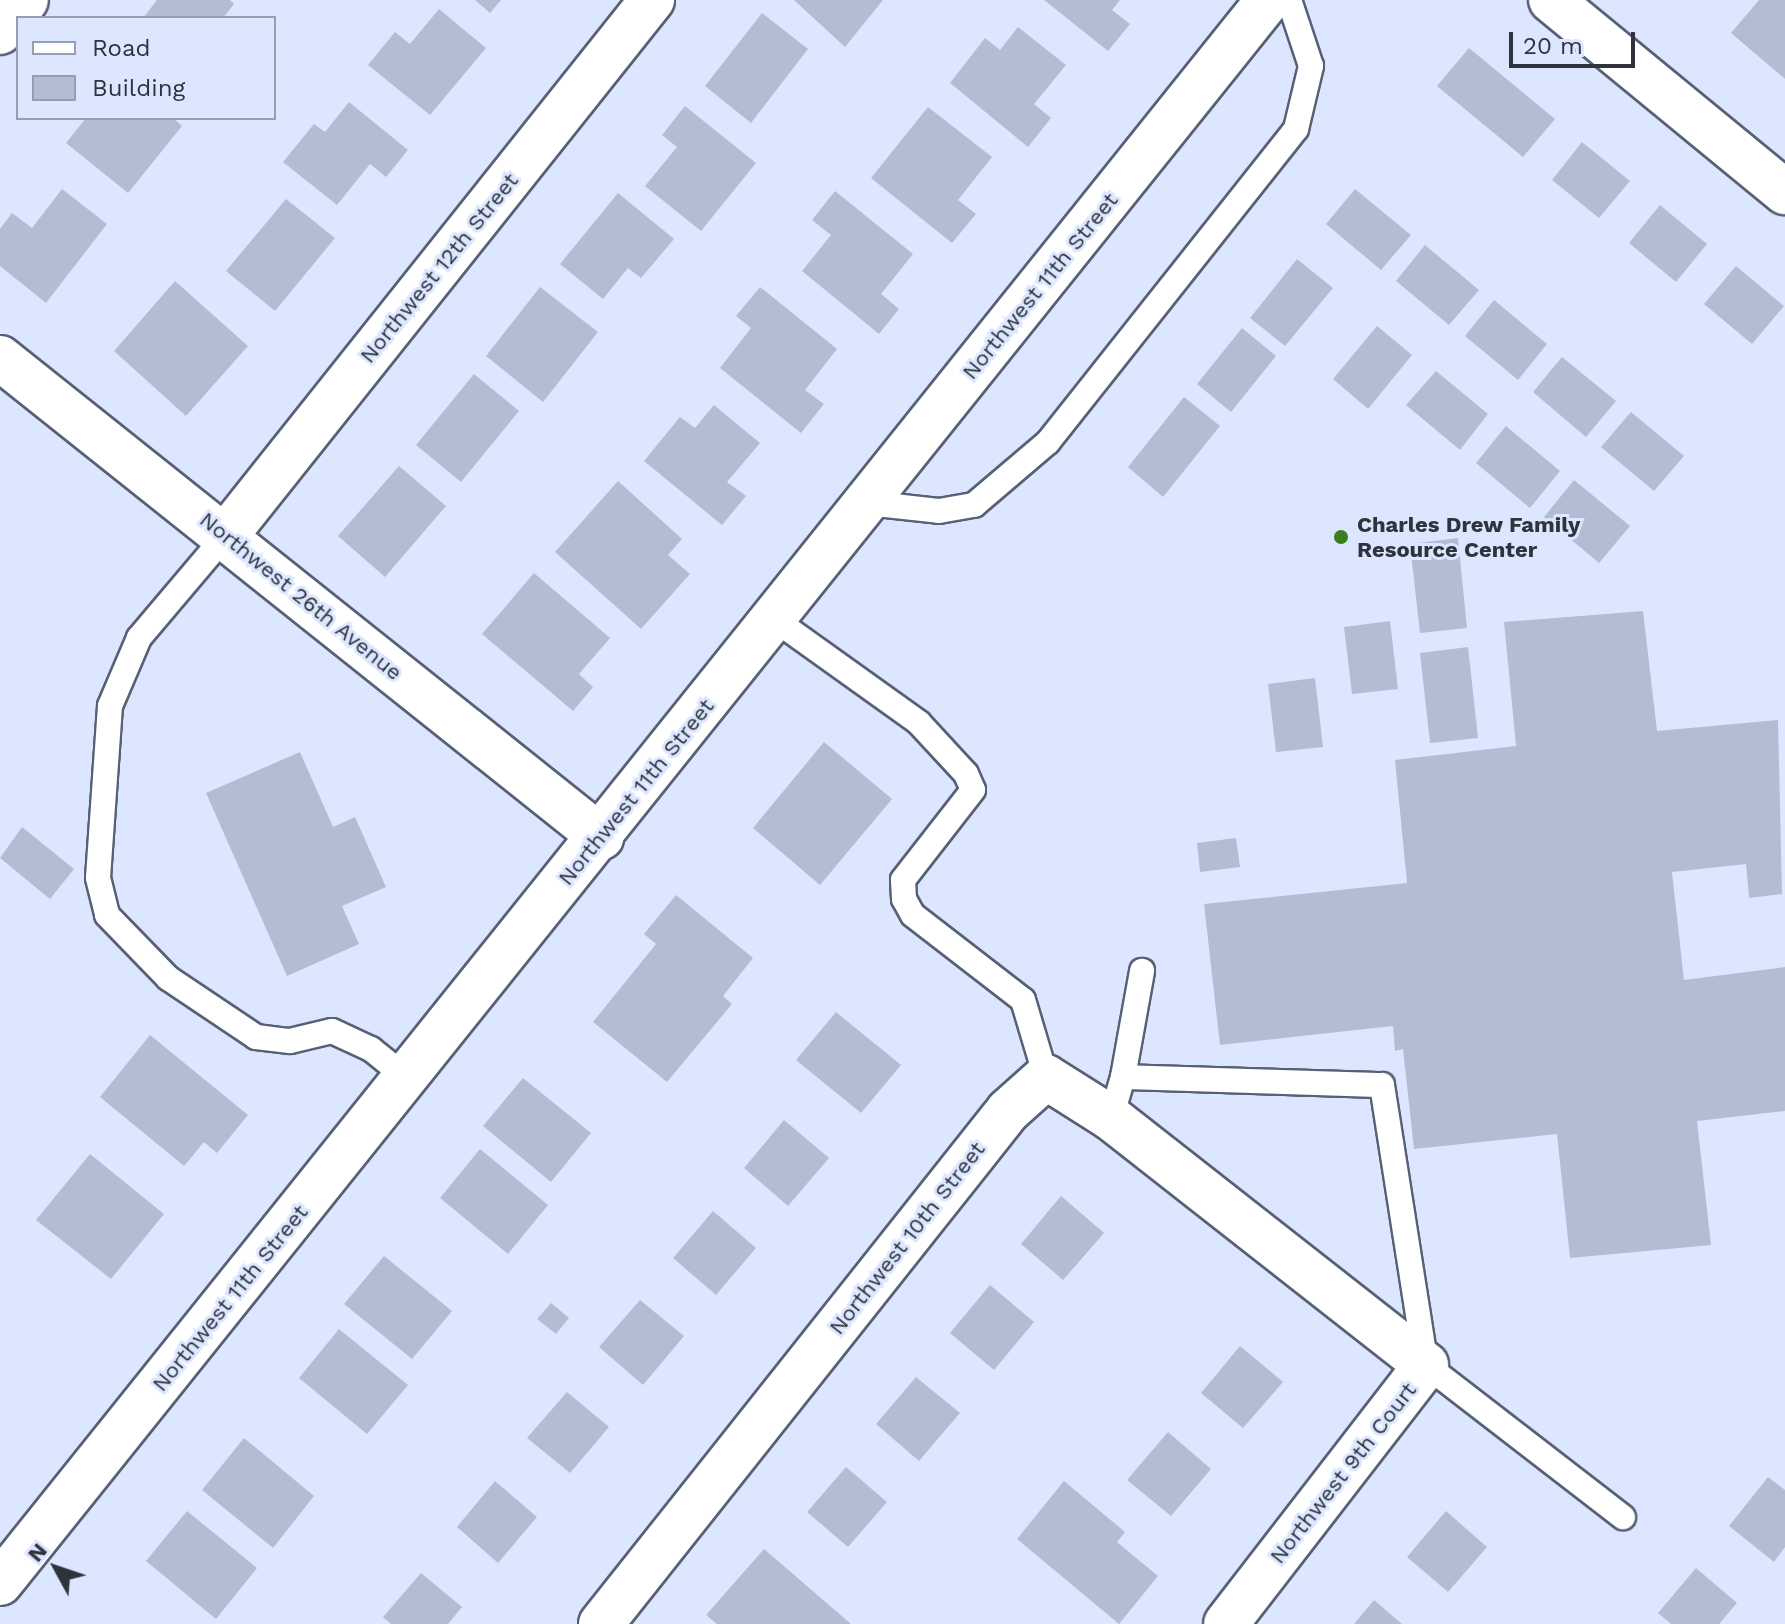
<!DOCTYPE html>
<style>
body{margin:0}
#map{position:relative;width:1785px;height:1624px;overflow:hidden;background:#dce7ff;font-family:"Work Sans",sans-serif}
div>[style]{position:absolute}
.building>*{inset:0;background:#b2bdd4}
.roads{filter:drop-shadow(2px 0 #576175) drop-shadow(-2px 0 #576175) drop-shadow(0 2px #576175) drop-shadow(0 -2px #576175)}
.service>*{height:24px;margin:-12px;padding:0 12px;transform-origin:12px;border-radius:12px;background:#fff}
.minor>*{height:44px;margin:-22px;padding:0 22px;transform-origin:22px;border-radius:22px;background:#fff}
.dots>*{width:22px;height:22px;translate:-50% -50%;box-sizing:border-box;border:4px solid #dce7ff;border-radius:50%}
span{translate:-50% -50%;white-space:nowrap;text-align:center;line-height:1.15;-webkit-text-stroke:6px #dce7ff;paint-order:stroke}
.street-label{font-size:22px;color:#2e333c}
.poi-label{font-size:22px;color:#2e333c;font-weight:700}
.left{translate:0 -50%;text-align:left}
.legend{position:absolute;left:16px;top:16px;width:260px;height:104px;box-sizing:border-box;background:#dce7ff;border:2px solid #969fb1;margin:0;padding:10px 14px;list-style:none;font-size:24px;color:#2e333c}
.legend li{display:flex;align-items:center;gap:16px;height:40px}
.legend b{width:40px;border:2px solid #969fb1}
.north{position:absolute;left:16px;top:1528px;width:80px;height:80px;-webkit-text-stroke:6px #dce7ff;paint-order:stroke;rotate:310deg;font-size:22px;font-weight:700;line-height:32px;text-align:center;color:#2e333c}
.north::after{content:'';display:block;margin:auto;width:28px;height:36px;background:#2e333c;clip-path:polygon(50% 0,100% 100%,50% 72%,0 100%)}
.scale{position:absolute;left:1509px;top:32px;width:126px;height:36px;box-sizing:border-box;border:4px solid #2e333c;border-top:0;padding-left:10px;font-size:24px;line-height:28px;white-space:nowrap;color:#2e333c;-webkit-text-stroke:6px #dce7ff;paint-order:stroke}
</style>
<div id="map">
<div class="building">
<div style="clip-path:polygon(157px 0,230px 0,234px 4px,223px 18px,143px 18px)"></div>
<div style="clip-path:polygon(475px 0,501px 0,490px 13px)"></div>
<div style="clip-path:polygon(794px 0,883px 0,845px 47px)"></div>
<div style="clip-path:polygon(1044px 0,1120px 0,1112px 10px,1130px 24px,1108px 51px)"></div>
<div style="clip-path:polygon(1759px 0,1785px 0,1785px 79px,1731px 33px)"></div>
<div style="clip-path:polygon(439px 9px,486px 48px,430px 115px,368px 65px,395px 32px,410px 44px)"></div>
<div style="clip-path:polygon(762px 13px,808px 49px,751px 123px,705px 86px)"></div>
<div style="clip-path:polygon(1018px 27px,1066px 65px,1034px 104px,1051px 118px,1028px 147px,950px 83px,985px 38px,1000px 50px)"></div>
<div style="clip-path:polygon(1469px 48px,1555px 119px,1523px 157px,1437px 86px)"></div>
<div style="clip-path:polygon(349px 102px,408px 150px,386px 177px,370px 164px,337px 205px,283px 162px,314px 124px,325px 132px)"></div>
<div style="clip-path:polygon(685px 106px,756px 163px,701px 231px,645px 186px,677px 147px,662px 135px)"></div>
<div style="clip-path:polygon(928px 107px,992px 157px,958px 200px,976px 214px,952px 243px,871px 178px)"></div>
<div style="clip-path:polygon(86px 118px,173px 118px,182px 126px,128px 193px,66px 143px)"></div>
<div style="clip-path:polygon(1582px 142px,1630px 181px,1599px 218px,1552px 180px)"></div>
<div style="clip-path:polygon(62px 189px,107px 224px,46px 303px,0 266px,0 229px,12px 213px,32px 228px)"></div>
<div style="clip-path:polygon(1355px 189px,1411px 235px,1381px 270px,1326px 224px)"></div>
<div style="clip-path:polygon(835px 191px,913px 254px,881px 294px,899px 309px,879px 334px,802px 271px,831px 235px,812px 220px)"></div>
<div style="clip-path:polygon(618px 193px,674px 239px,641px 278px,628px 268px,603px 299px,560px 264px)"></div>
<div style="clip-path:polygon(286px 199px,335px 238px,275px 311px,226px 271px)"></div>
<div style="clip-path:polygon(1660px 205px,1707px 244px,1676px 282px,1629px 243px)"></div>
<div style="clip-path:polygon(1425px 245px,1479px 290px,1449px 325px,1396px 281px)"></div>
<div style="clip-path:polygon(1297px 259px,1333px 288px,1285px 346px,1250px 318px)"></div>
<div style="clip-path:polygon(1736px 266px,1784px 306px,1752px 344px,1704px 304px)"></div>
<div style="clip-path:polygon(175px 281px,248px 346px,186px 416px,114px 351px)"></div>
<div style="clip-path:polygon(540px 287px,598px 332px,543px 402px,486px 356px)"></div>
<div style="clip-path:polygon(760px 287px,837px 349px,805px 390px,824px 404px,801px 433px,720px 368px,751px 328px,736px 316px)"></div>
<div style="clip-path:polygon(1494px 300px,1547px 344px,1518px 380px,1465px 336px)"></div>
<div style="clip-path:polygon(1377px 326px,1412px 355px,1368px 409px,1333px 379px)"></div>
<div style="clip-path:polygon(1242px 328px,1276px 356px,1231px 412px,1197px 384px)"></div>
<div style="clip-path:polygon(1562px 357px,1616px 401px,1586px 437px,1533px 392px)"></div>
<div style="clip-path:polygon(1436px 371px,1488px 414px,1460px 450px,1406px 405px)"></div>
<div style="clip-path:polygon(474px 374px,519px 411px,461px 482px,416px 445px)"></div>
<div style="clip-path:polygon(1184px 397px,1220px 426px,1163px 497px,1128px 467px)"></div>
<div style="clip-path:polygon(714px 405px,760px 443px,727px 482px,746px 496px,722px 525px,644px 461px,680px 417px,695px 428px)"></div>
<div style="clip-path:polygon(1631px 412px,1684px 456px,1654px 491px,1601px 447px)"></div>
<div style="clip-path:polygon(1506px 426px,1560px 471px,1530px 508px,1476px 463px)"></div>
<div style="clip-path:polygon(399px 466px,446px 506px,385px 577px,338px 536px)"></div>
<div style="clip-path:polygon(1574px 480px,1630px 526px,1599px 563px,1544px 517px)"></div>
<div style="clip-path:polygon(618px 481px,682px 539px,668px 555px,690px 574px,641px 629px,555px 552px)"></div>
<div style="clip-path:polygon(1458px 538px,1467px 628px,1420px 633px,1410px 544px)"></div>
<div style="clip-path:polygon(534px 573px,610px 638px,579px 674px,593px 687px,573px 711px,482px 634px)"></div>
<div style="clip-path:polygon(1643px 611px,1657px 731px,1778px 720px,1782px 894px,1749px 898px,1746px 864px,1672px 872px,1684px 980px,1785px 967px,1785px 1111px,1697px 1121px,1711px 1245px,1570px 1258px,1557px 1134px,1414px 1149px,1403px 1049px,1395px 1051px,1393px 1026px,1220px 1045px,1204px 904px,1407px 883px,1395px 760px,1516px 746px,1504px 622px)"></div>
<div style="clip-path:polygon(1390px 621px,1398px 689px,1352px 694px,1344px 627px)"></div>
<div style="clip-path:polygon(1468px 647px,1478px 738px,1430px 743px,1420px 653px)"></div>
<div style="clip-path:polygon(1315px 678px,1323px 747px,1276px 752px,1268px 684px)"></div>
<div style="clip-path:polygon(824px 742px,892px 799px,820px 885px,753px 828px)"></div>
<div style="clip-path:polygon(300px 752px,333px 827px,355px 817px,386px 887px,342px 906px,359px 944px,287px 976px,206px 793px)"></div>
<div style="clip-path:polygon(22px 827px,74px 869px,50px 899px,0 858px)"></div>
<div style="clip-path:polygon(1236px 838px,1240px 867px,1200px 872px,1197px 843px)"></div>
<div style="clip-path:polygon(676px 895px,753px 958px,723px 996px,732px 1004px,667px 1082px,593px 1022px,656px 944px,644px 934px)"></div>
<div style="clip-path:polygon(836px 1012px,901px 1065px,861px 1113px,796px 1060px)"></div>
<div style="clip-path:polygon(150px 1035px,248px 1115px,217px 1153px,204px 1142px,184px 1166px,100px 1097px)"></div>
<div style="clip-path:polygon(523px 1078px,591px 1133px,551px 1182px,483px 1126px)"></div>
<div style="clip-path:polygon(784px 1120px,829px 1158px,788px 1206px,744px 1168px)"></div>
<div style="clip-path:polygon(480px 1149px,548px 1205px,508px 1254px,440px 1198px)"></div>
<div style="clip-path:polygon(90px 1154px,164px 1214px,111px 1279px,36px 1220px)"></div>
<div style="clip-path:polygon(1061px 1196px,1104px 1233px,1063px 1280px,1021px 1244px)"></div>
<div style="clip-path:polygon(713px 1211px,756px 1248px,716px 1295px,673px 1258px)"></div>
<div style="clip-path:polygon(384px 1256px,452px 1311px,412px 1359px,344px 1304px)"></div>
<div style="clip-path:polygon(990px 1285px,1034px 1322px,994px 1370px,950px 1333px)"></div>
<div style="clip-path:polygon(640px 1300px,684px 1336px,643px 1385px,599px 1347px)"></div>
<div style="clip-path:polygon(551px 1303px,569px 1318px,556px 1334px,537px 1319px)"></div>
<div style="clip-path:polygon(339px 1329px,408px 1385px,367px 1434px,299px 1378px)"></div>
<div style="clip-path:polygon(1240px 1346px,1283px 1382px,1243px 1428px,1201px 1393px)"></div>
<div style="clip-path:polygon(916px 1377px,960px 1413px,919px 1461px,876px 1424px)"></div>
<div style="clip-path:polygon(567px 1392px,609px 1427px,570px 1473px,527px 1438px)"></div>
<div style="clip-path:polygon(1168px 1432px,1211px 1469px,1171px 1516px,1127px 1480px)"></div>
<div style="clip-path:polygon(244px 1438px,314px 1496px,273px 1548px,202px 1490px)"></div>
<div style="clip-path:polygon(846px 1467px,887px 1502px,848px 1547px,807px 1512px)"></div>
<div style="clip-path:polygon(1768px 1477px,1785px 1490px,1785px 1547px,1774px 1562px,1729px 1526px)"></div>
<div style="clip-path:polygon(495px 1481px,537px 1517px,498px 1563px,457px 1527px)"></div>
<div style="clip-path:polygon(1064px 1481px,1125px 1532px,1117px 1542px,1158px 1576px,1119px 1624px,1017px 1539px)"></div>
<div style="clip-path:polygon(187px 1511px,257px 1568px,216px 1619px,146px 1561px)"></div>
<div style="clip-path:polygon(1446px 1511px,1487px 1547px,1448px 1592px,1407px 1557px)"></div>
<div style="clip-path:polygon(764px 1549px,851px 1624px,717px 1624px,706px 1615px)"></div>
<div style="clip-path:polygon(1696px 1568px,1737px 1603px,1719px 1624px,1671px 1624px,1658px 1613px)"></div>
<div style="clip-path:polygon(421px 1573px,462px 1607px,448px 1624px,391px 1624px,383px 1617px)"></div>
<div style="clip-path:polygon(1374px 1600px,1402px 1624px,1354px 1624px)"></div>
</div>
<div class="roads">
<div class="service">
<div style="left:867px;top:503px;width:72px;rotate:6.3deg"></div>
<div style="left:939px;top:511px;width:36px;rotate:-10deg"></div>
<div style="left:974px;top:505px;width:97px;rotate:-40.4deg"></div>
<div style="left:1048px;top:442px;width:399px;rotate:-51.6deg"></div>
<div style="left:1296px;top:129px;width:65px;rotate:-76.6deg"></div>
<div style="left:1311px;top:66px;width:70px;rotate:-108.4deg"></div>
<div style="left:226px;top:535px;width:135px;rotate:130.2deg"></div>
<div style="left:139px;top:638px;width:74px;rotate:113.1deg"></div>
<div style="left:110px;top:706px;width:172px;rotate:94deg"></div>
<div style="left:98px;top:878px;width:38px;rotate:76deg"></div>
<div style="left:107px;top:915px;width:88px;rotate:45.9deg"></div>
<div style="left:168px;top:978px;width:106px;rotate:33.8deg"></div>
<div style="left:256px;top:1037px;width:34px;rotate:7deg"></div>
<div style="left:290px;top:1041px;width:43px;rotate:-13.4deg"></div>
<div style="left:332px;top:1031px;width:43px;rotate:24.8deg"></div>
<div style="left:371px;top:1049px;width:46px;rotate:38.9deg"></div>
<div style="left:774px;top:619px;width:178px;rotate:35.6deg"></div>
<div style="left:919px;top:723px;width:69px;rotate:47.3deg"></div>
<div style="left:966px;top:774px;width:17px;rotate:66deg"></div>
<div style="left:973px;top:790px;width:114px;rotate:127.9deg"></div>
<div style="left:903px;top:880px;width:19px;rotate:87deg"></div>
<div style="left:904px;top:899px;width:18px;rotate:61deg"></div>
<div style="left:913px;top:915px;width:139px;rotate:37.7deg"></div>
<div style="left:1023px;top:1000px;width:80px;rotate:73.4deg"></div>
<div style="left:1123px;top:1077px;width:108px;rotate:-79.8deg"></div>
<div style="left:1111px;top:1118px;width:43px;rotate:-73.7deg"></div>
<div style="left:1123px;top:1077px;width:259px;rotate:1.8deg"></div>
<div style="left:1382px;top:1085px;width:283px;rotate:81.1deg"></div>
<div style="left:1426px;top:1365px;width:249px;rotate:37.7deg"></div>
</div>
<div class="minor">
<div style="left:1551px;top:0;width:303px;rotate:39.4deg"></div>
<div style="left:0;top:32px;width:41px;rotate:-50.9deg"></div>
<div style="left:0;top:358px;width:769px;rotate:38.56deg"></div>
<div style="left:226px;top:535px;width:684px;rotate:-51.47deg"></div>
<div style="left:0;top:1583px;width:2028px;rotate:-51.3deg"></div>
<div style="left:601px;top:1624px;width:655px;rotate:-51.57deg"></div>
<div style="left:1008px;top:1111px;width:51px;rotate:-41.8deg"></div>
<div style="left:1046px;top:1077px;width:77px;rotate:32.2deg"></div>
<div style="left:1111px;top:1118px;width:400px;rotate:38.1deg"></div>
<div style="left:1426px;top:1365px;width:327px;rotate:127.7deg"></div>
</div>
</div>
<div class="dots">
<div style="left:1341px;top:537px;background:#3c7e1f"></div>
</div>
<div class="street-label">
<span style="left:439px;top:268px;rotate:-51deg">Northwest 12th Street</span>
<span style="left:1040px;top:286px;rotate:-51deg">Northwest 11th Street</span>
<span style="left:301px;top:596px;rotate:39deg">Northwest 26th Avenue</span>
<span style="left:636px;top:792px;rotate:-51deg">Northwest 11th Street</span>
<span style="left:907px;top:1238px;rotate:-52deg">Northwest 10th Street</span>
<span style="left:230px;top:1298px;rotate:-51deg">Northwest 11th Street</span>
<span style="left:1343px;top:1473px;rotate:-52deg">Northwest 9th Court</span>
</div>
<div class="poi-label">
<span class="left" style="left:1357px;top:537px">Charles Drew Family<br>Resource Center</span>
</div>
<ul class="legend">
<li><b style="height:10px;background:#fff"></b>Road</li>
<li><b style="height:22px;background:#b2bdd4"></b>Building</li>
</ul>
<div class="north">N</div>
<div class="scale">20 m</div>
</div>
